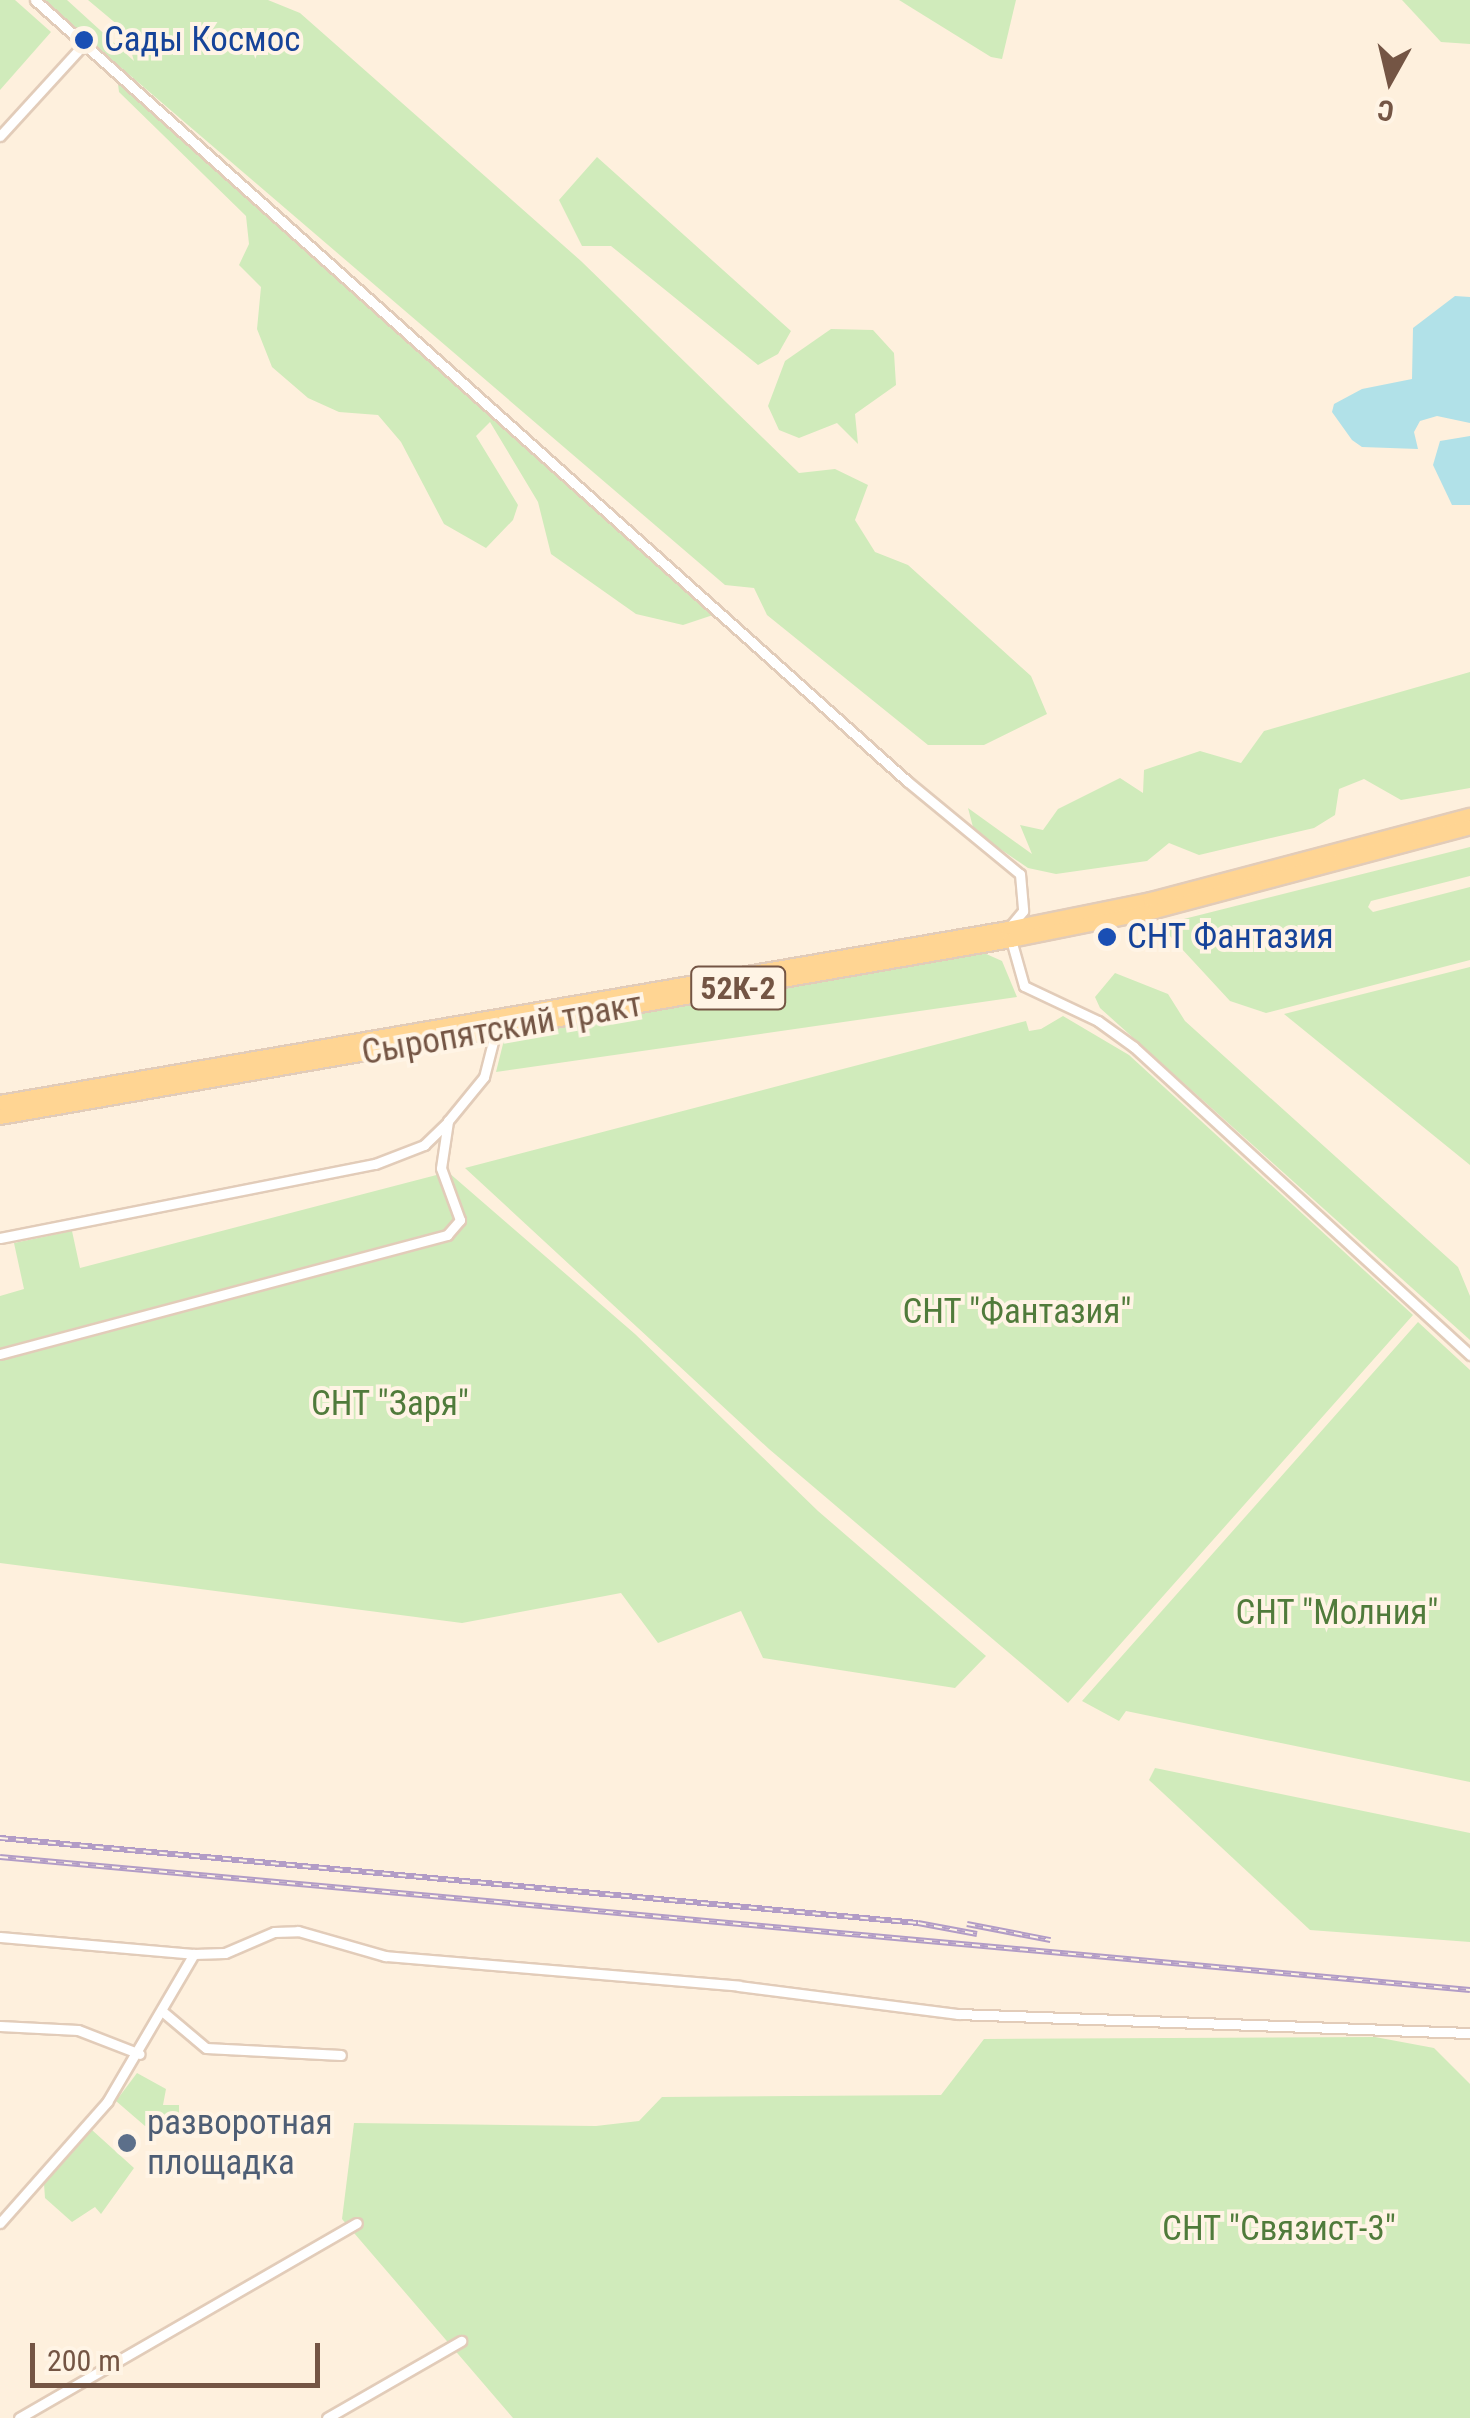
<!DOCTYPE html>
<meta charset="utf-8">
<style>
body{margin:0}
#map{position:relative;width:1470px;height:2418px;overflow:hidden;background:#fef0dd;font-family:"Roboto Condensed",sans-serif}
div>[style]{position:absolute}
.green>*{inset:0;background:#d0ebbb}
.water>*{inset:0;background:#b1e1e8}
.roads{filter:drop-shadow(2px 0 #e2ccb9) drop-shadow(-2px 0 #e2ccb9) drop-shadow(0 2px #e2ccb9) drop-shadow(0 -2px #e2ccb9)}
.street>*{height:9px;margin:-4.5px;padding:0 4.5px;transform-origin:4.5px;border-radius:4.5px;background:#fff}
.primary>*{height:14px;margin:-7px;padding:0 7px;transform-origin:7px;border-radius:7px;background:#ffd593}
.rail>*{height:6px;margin-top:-3px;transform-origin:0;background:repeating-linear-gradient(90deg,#fff4e5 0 8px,#b29cc6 0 16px);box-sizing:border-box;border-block:2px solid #b29cc6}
.dots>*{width:28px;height:28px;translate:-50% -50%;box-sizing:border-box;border:5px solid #fff4e5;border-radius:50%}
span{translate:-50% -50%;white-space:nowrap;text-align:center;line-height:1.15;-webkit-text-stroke:8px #fff4e5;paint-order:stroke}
.shield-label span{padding:2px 8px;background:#fff4e5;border:2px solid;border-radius:8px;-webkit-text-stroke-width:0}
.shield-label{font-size:32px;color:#745544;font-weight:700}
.transit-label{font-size:35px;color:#164399}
.left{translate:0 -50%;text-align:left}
.street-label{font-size:35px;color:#745544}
.park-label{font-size:35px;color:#507b3b}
.service-label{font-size:35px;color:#4e5e75}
.north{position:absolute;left:1340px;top:30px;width:100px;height:100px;-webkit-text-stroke:8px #fff4e5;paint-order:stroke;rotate:188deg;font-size:28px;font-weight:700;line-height:40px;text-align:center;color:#745544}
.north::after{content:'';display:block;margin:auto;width:35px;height:45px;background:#745544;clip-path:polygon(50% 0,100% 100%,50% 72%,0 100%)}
.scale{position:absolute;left:30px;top:2343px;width:290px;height:45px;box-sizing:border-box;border:5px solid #745544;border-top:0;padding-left:12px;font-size:30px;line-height:35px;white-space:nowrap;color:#745544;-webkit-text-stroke:8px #fff4e5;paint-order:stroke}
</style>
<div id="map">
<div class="green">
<div style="clip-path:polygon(0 0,15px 0,51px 32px,0 90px)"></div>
<div style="clip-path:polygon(42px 0,67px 0,134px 61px,125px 31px,88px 0,268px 0,300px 13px,581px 261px,799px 473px,835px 469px,868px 485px,855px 520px,875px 552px,908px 565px,1031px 676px,1047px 714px,984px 745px,928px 745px,767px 615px,754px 588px,725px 585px)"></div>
<div style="clip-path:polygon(899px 0,1016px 0,1002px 59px,991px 57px)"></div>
<div style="clip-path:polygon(1402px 0,1470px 0,1470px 44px,1441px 42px)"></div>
<div style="clip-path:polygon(117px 76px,719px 613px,683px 625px,636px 614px,551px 554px,538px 502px,490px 422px,476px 436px,518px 505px,513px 520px,486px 548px,444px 524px,401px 442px,378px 415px,339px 412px,308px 398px,272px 367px,257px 329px,261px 287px,239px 265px,249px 244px,246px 216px,119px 92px)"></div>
<div style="clip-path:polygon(597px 157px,791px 331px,778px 354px,758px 365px,611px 246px,582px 246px,559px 200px)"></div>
<div style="clip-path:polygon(831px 329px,873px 330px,894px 353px,896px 385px,855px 414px,858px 444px,837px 423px,799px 438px,779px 430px,768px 406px,785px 361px)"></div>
<div style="clip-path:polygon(1470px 672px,1470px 788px,1401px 800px,1364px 779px,1339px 789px,1335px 815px,1314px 828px,1199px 855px,1169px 843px,1147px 861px,1056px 874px,1028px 868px,974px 831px,968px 808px,1032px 854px,1020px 825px,1043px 830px,1058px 809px,1120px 778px,1143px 793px,1144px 770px,1200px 751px,1241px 763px,1264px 731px)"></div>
<div style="clip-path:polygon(1470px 847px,1470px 876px,1371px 901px,1368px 907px,1373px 912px,1470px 887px,1470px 960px,1266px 1013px,1230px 1001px,1169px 935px,1172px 922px)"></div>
<div style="clip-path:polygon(984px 953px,1002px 961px,1017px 997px,496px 1072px,505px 1036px)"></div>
<div style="clip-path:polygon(1470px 967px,1470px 1165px,1284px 1014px)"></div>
<div style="clip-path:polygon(1115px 973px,1168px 994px,1185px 1021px,1458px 1267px,1470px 1296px,1470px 1340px,1100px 1008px,1095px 997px)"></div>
<div style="clip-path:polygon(1063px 1016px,1129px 1055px,1413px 1315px,1068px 1703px,769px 1449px,465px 1168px,1026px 1021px,1029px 1031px,1041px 1029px)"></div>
<div style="clip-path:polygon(448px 1172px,635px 1334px,818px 1511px,986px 1656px,955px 1688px,763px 1658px,741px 1611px,658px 1643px,621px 1593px,462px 1623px,0 1563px,0 1296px,24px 1289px,14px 1243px,72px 1231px,80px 1268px)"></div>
<div style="clip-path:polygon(1418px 1322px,1470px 1370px,1470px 1782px,1126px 1711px,1119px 1721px,1082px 1701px)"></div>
<div style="clip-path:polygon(1155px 1768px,1470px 1833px,1470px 1942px,1310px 1930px,1149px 1780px)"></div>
<div style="clip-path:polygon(1375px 2037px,1434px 2048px,1470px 2084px,1470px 2418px,513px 2418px,342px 2219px,354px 2123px,596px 2126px,639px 2121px,662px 2097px,941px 2095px,984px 2039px)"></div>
<div style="clip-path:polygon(137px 2073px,166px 2089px,163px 2105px,179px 2105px,179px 2129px,145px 2126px,116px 2101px)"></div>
<div style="clip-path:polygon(92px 2130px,134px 2168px,101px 2214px,95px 2207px,72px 2222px,45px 2198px,44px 2184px)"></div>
</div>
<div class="water">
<div style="clip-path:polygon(1455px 296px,1470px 297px,1470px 423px,1437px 416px,1420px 421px,1414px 432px,1418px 449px,1362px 447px,1352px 440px,1332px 412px,1334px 404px,1362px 389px,1412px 379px,1413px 328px)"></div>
<div style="clip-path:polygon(1470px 436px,1470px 505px,1452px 505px,1433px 465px,1440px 441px)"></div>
</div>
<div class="roads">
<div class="street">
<div style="left:35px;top:0;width:1171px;rotate:41.85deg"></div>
<div style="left:907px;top:781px;width:146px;rotate:39.5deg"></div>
<div style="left:1020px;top:874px;width:37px;rotate:85deg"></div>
<div style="left:1023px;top:911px;width:23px;rotate:130deg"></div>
<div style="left:1008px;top:929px;width:59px;rotate:74.3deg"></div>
<div style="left:1024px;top:986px;width:82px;rotate:25.3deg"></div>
<div style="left:1098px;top:1021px;width:44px;rotate:35.8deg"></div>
<div style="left:1134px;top:1047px;width:456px;rotate:42.5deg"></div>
<div style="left:0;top:136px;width:125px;rotate:-47.6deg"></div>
<div style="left:0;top:1238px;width:382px;rotate:-11.2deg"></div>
<div style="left:375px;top:1164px;width:53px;rotate:-21.2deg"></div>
<div style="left:424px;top:1145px;width:32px;rotate:-44deg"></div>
<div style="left:0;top:1354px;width:463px;rotate:-14.9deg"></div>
<div style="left:447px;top:1235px;width:20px;rotate:-49deg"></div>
<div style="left:460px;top:1220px;width:55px;rotate:-110.1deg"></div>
<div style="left:441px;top:1168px;width:48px;rotate:-81.5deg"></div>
<div style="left:448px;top:1121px;width:57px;rotate:-50.7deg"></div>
<div style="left:484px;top:1077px;width:49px;rotate:-75.7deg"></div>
<div style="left:0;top:1937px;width:195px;rotate:5deg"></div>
<div style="left:162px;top:2011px;width:57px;rotate:40.1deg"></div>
<div style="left:206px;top:2048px;width:135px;rotate:3deg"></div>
<div style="left:0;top:2026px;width:78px;rotate:2.9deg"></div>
<div style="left:78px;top:2030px;width:66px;rotate:21.2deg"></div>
<div style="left:0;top:2223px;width:162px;rotate:-48.5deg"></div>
<div style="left:107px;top:2102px;width:172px;rotate:-59.6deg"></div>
<div style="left:194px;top:1954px;width:31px;rotate:-2deg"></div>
<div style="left:225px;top:1953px;width:53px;rotate:-23.2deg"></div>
<div style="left:274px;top:1932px;width:24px;rotate:-2deg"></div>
<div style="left:298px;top:1931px;width:91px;rotate:16deg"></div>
<div style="left:385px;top:1956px;width:355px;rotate:4.8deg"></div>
<div style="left:739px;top:1986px;width:221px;rotate:7.3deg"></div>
<div style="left:958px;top:2014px;width:512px;rotate:2.13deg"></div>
<div style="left:19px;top:2418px;width:390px;rotate:-30deg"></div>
<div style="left:327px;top:2418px;width:155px;rotate:-29.9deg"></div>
</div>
<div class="primary">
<div style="left:0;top:1103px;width:1023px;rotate:-9.79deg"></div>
<div style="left:1008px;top:929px;width:146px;rotate:-11.5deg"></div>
<div style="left:1151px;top:900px;width:330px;rotate:-14.8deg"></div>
<div style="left:0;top:1117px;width:1026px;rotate:-9.93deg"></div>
<div style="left:1011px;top:940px;width:147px;rotate:-11.4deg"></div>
<div style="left:1155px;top:911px;width:326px;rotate:-14.9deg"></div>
</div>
</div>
<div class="rail">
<div style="left:0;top:1838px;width:922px;rotate:5.29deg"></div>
<div style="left:918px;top:1923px;width:60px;rotate:10.6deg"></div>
<div style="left:0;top:1857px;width:1476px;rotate:5.17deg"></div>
<div style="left:967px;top:1924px;width:85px;rotate:10.9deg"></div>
</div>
<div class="dots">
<div style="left:84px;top:40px;background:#1a4fb4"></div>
<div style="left:1107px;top:937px;background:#1a4fb4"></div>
<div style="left:127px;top:2143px;background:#5c6f8a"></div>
</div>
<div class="shield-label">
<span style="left:738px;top:988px">52К-2</span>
</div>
<div class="transit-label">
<span class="left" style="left:104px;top:40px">Сады Космос</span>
<span class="left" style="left:1127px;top:937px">СНТ Фантазия</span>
</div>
<div class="street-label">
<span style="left:502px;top:1029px;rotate:-10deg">Сыропятский тракт</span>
</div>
<div class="park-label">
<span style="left:1017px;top:1312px">СНТ "Фантазия"</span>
<span style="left:390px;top:1404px">СНТ "Заря"</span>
<span style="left:1337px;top:1613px">СНТ "Молния"</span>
<span style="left:1279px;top:2229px">СНТ "Связист-3"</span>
</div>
<div class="service-label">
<span class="left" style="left:147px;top:2143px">разворотная<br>площадка</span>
</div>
<div class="north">С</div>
<div class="scale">200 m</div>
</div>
